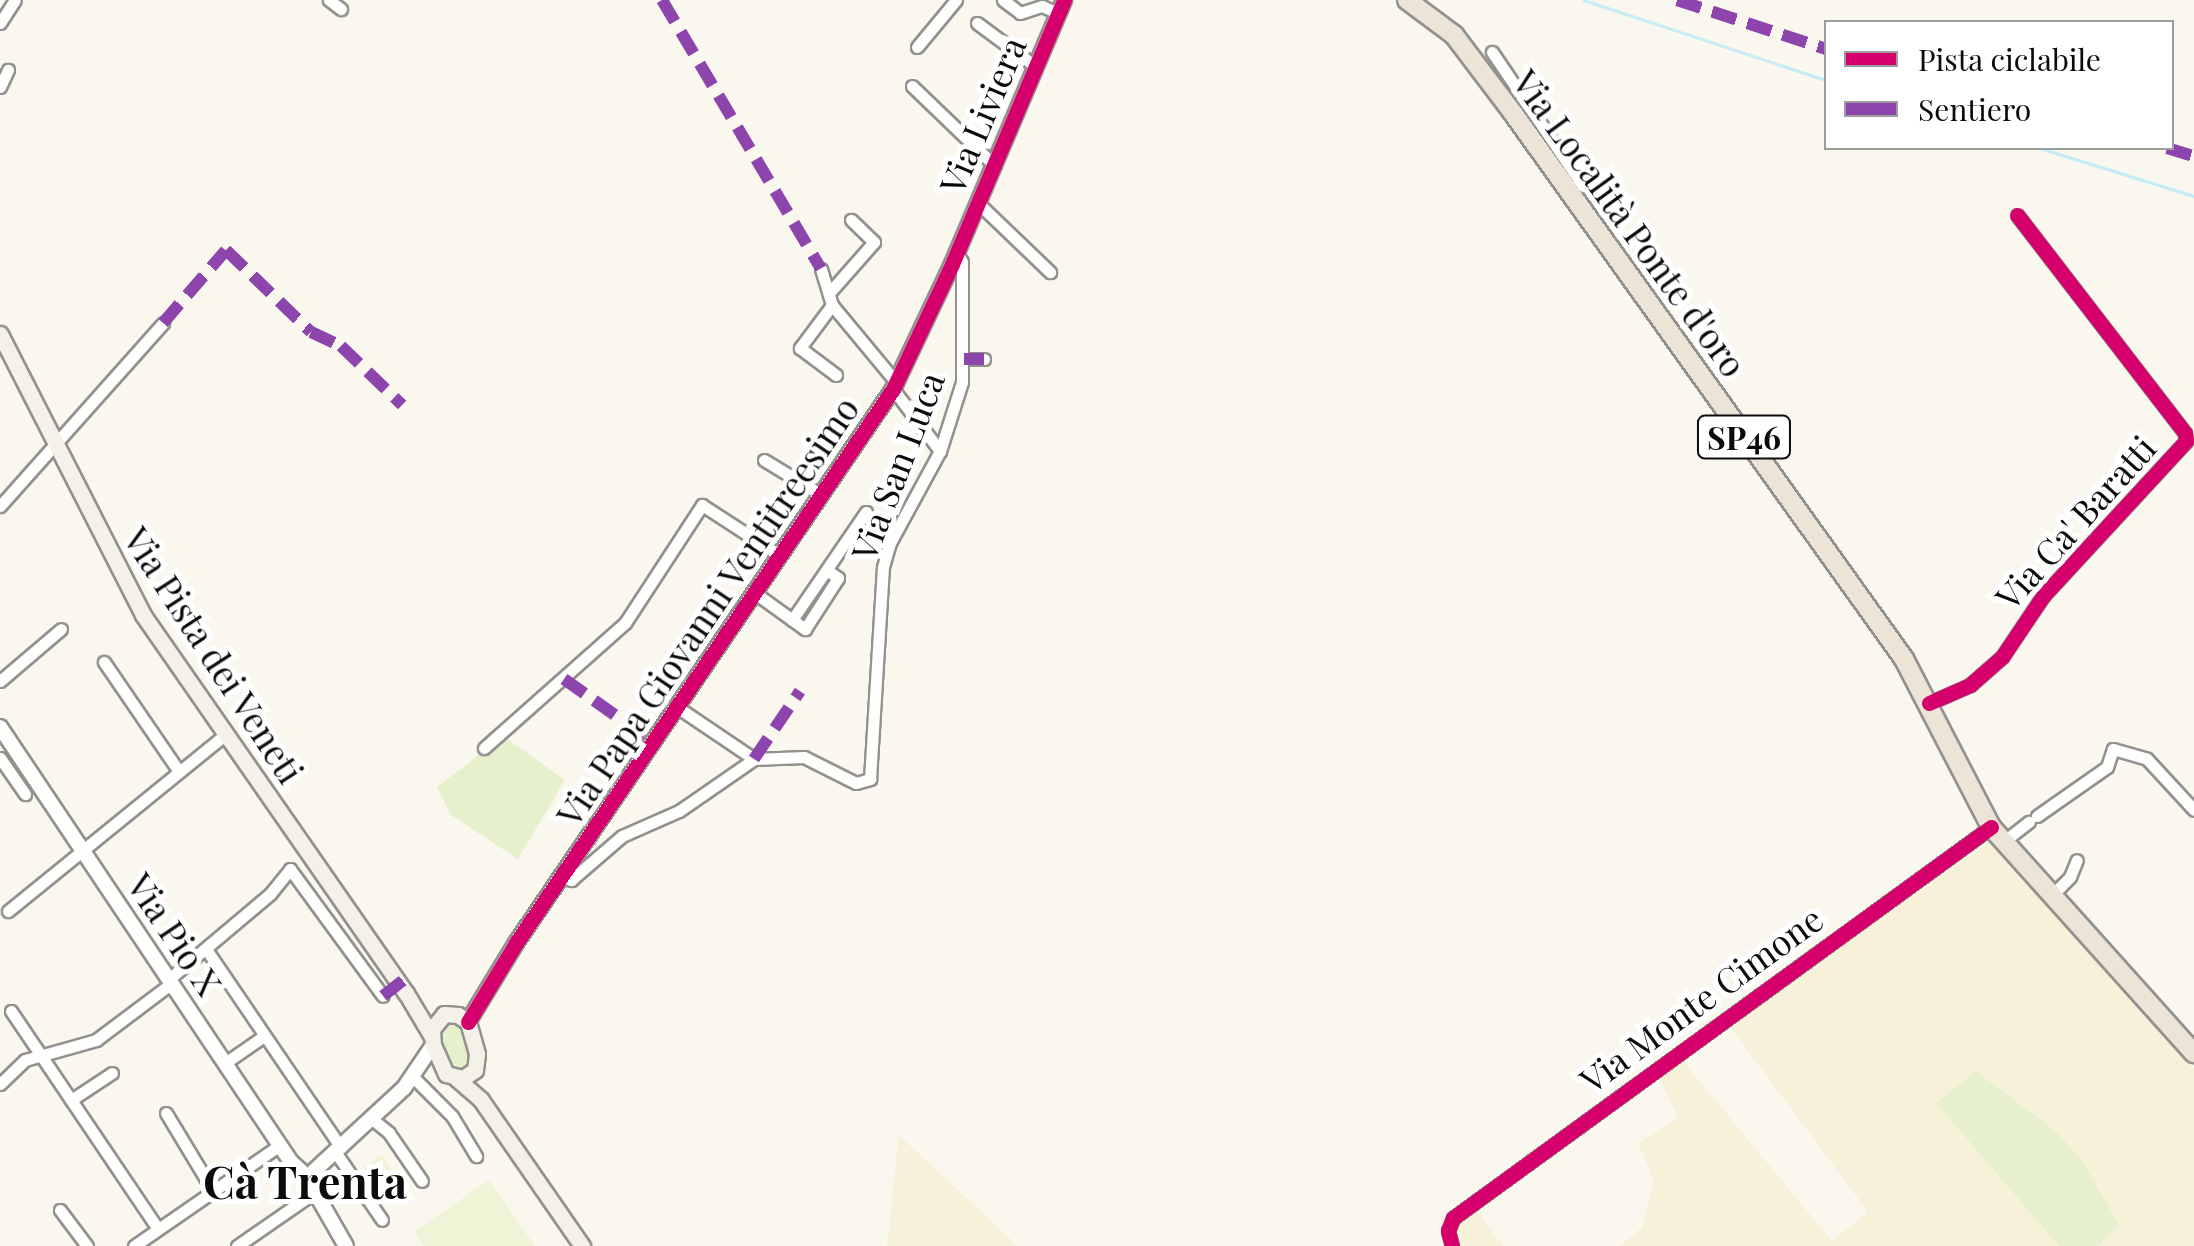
<!DOCTYPE html>
<meta charset="utf-8">
<style>
body{margin:0}
#map{position:relative;width:2194px;height:1246px;overflow:hidden;background:#faf7ef;font-family:"Playfair Display",serif}
div>[style]{position:absolute}
.farmland>*{inset:0;background:#f8f1da}
.green>*{inset:0;background:#e7f0cd}
.pitch>*{inset:0;background:#f0f4d7}
.stream>*{height:2.5px;margin:-1.25px;padding:0 1.25px;transform-origin:1.25px;border-radius:1.25px;background:#c3ecf7}
.roads{filter:drop-shadow(2px 0 #93918e) drop-shadow(-2px 0 #93918e) drop-shadow(0 2px #93918e) drop-shadow(0 -2px #93918e)}
.minor>*{height:11px;margin:-5.5px;padding:0 5.5px;transform-origin:5.5px;border-radius:5.5px;background:#fefefd}
.tertiary>*{height:14px;margin:-7px;padding:0 7px;transform-origin:7px;border-radius:7px;background:#fefefd}
.secondary>*{height:15px;margin:-7.5px;padding:0 7.5px;transform-origin:7.5px;border-radius:7.5px;background:#f4f1e8}
.primary>*{height:18px;margin:-9px;padding:0 9px;transform-origin:9px;border-radius:9px;background:#ece4d6}
.quiet>*{height:12px;margin-top:-6px;transform-origin:0;background:repeating-linear-gradient(90deg,#8e44ad 0 25px,transparent 0 37px)}
.cycleway>*{height:15px;margin:-7.5px;padding:0 7.5px;transform-origin:7.5px;border-radius:7.5px;background:#d6006c}
span{translate:-50% -50%;white-space:nowrap;text-align:center;line-height:1.15;-webkit-text-stroke:10px #fff;paint-order:stroke}
.shield-label span{padding:2px 8px;background:#fff;border:2px solid;border-radius:8px;-webkit-text-stroke-width:0}
.shield-label{font-size:32px;color:#0b0b0b;font-weight:700}
.street-label{font-size:35px;color:#0b0b0b}
.district-label{font-size:45px;color:#0b0b0b;font-weight:700}
.legend{position:absolute;left:1824px;top:20px;width:350px;height:130px;box-sizing:border-box;background:#fff;border:2px solid #9d9d9d;margin:0;padding:12px 18px;list-style:none;font-size:30px;color:#0b0b0b}
.legend li{display:flex;align-items:center;gap:20px;height:50px}
.legend b{width:50px;border:2px solid #9d9d9d}
</style>
<div id="map">
<div class="farmland">
<div style="clip-path:polygon(1991px 840px,2194px 1069px,2194px 1246px,2097px 1246px,2119px 1225px,1936px 1103px,2059px 1246px,1620px 1246px,1642px 1227px,1654px 1181px,1638px 1143px,1678px 1118px,1659px 1077px,1682px 1060px,1832px 1241px,1868px 1212px,1729px 1026px)"></div>
<div style="clip-path:polygon(899px 1133px,901px 1137px,1018px 1246px,887px 1246px)"></div>
<div style="clip-path:polygon(1476px 1209px,1503px 1246px,1455px 1246px,1452px 1228px)"></div>
</div>
<div class="green">
<div style="clip-path:polygon(503px 736px,565px 780px,518px 859px,451px 815px,437px 787px)"></div>
<div style="clip-path:polygon(452px 1019px,460px 1024px,470px 1055px,469px 1064px,461px 1070px,452px 1069px,446px 1061px,438px 1035px,439px 1025px)"></div>
<div style="clip-path:polygon(1976px 1071px,2058px 1133px,2083px 1162px,2119px 1225px,2097px 1246px,2059px 1246px,1936px 1103px)"></div>
</div>
<div class="pitch">
<div style="clip-path:polygon(382px 1155px,407px 1192px,388px 1205px,363px 1167px)"></div>
<div style="clip-path:polygon(489px 1180px,535px 1246px,424px 1246px,414px 1232px)"></div>
</div>
<div class="stream">
<div style="left:1584px;top:0;width:255px;rotate:18.3deg"></div>
<div style="left:2040px;top:148px;width:161px;rotate:17.3deg"></div>
</div>
<div class="roads">
<div class="minor">
<div style="left:329px;top:0;width:15px;rotate:37deg"></div>
<div style="left:1003px;top:0;width:21px;rotate:37deg"></div>
<div style="left:1020px;top:13px;width:23px;rotate:-18deg"></div>
<div style="left:1042px;top:6px;width:17px;rotate:24deg"></div>
<div style="left:0;top:23px;width:27px;rotate:-57deg"></div>
<div style="left:977px;top:23px;width:72px;rotate:36.6deg"></div>
<div style="left:917px;top:47px;width:61px;rotate:-50.3deg"></div>
<div style="left:1492px;top:52px;width:162px;rotate:55.8deg"></div>
<div style="left:912px;top:86px;width:115px;rotate:43.9deg"></div>
<div style="left:0;top:87px;width:19px;rotate:-65deg"></div>
<div style="left:978px;top:203px;width:100px;rotate:43.8deg"></div>
<div style="left:821px;top:269px;width:38px;rotate:73deg"></div>
<div style="left:832px;top:305px;width:100px;rotate:50.3deg"></div>
<div style="left:829px;top:293px;width:68px;rotate:-48.6deg"></div>
<div style="left:874px;top:242px;width:32px;rotate:-136deg"></div>
<div style="left:832px;top:305px;width:54px;rotate:126.7deg"></div>
<div style="left:800px;top:348px;width:45px;rotate:36.9deg"></div>
<div style="left:964px;top:359px;width:20px"></div>
<div style="left:893px;top:389px;width:78px;rotate:52.8deg"></div>
<div style="left:764px;top:460px;width:66px;rotate:31.3deg"></div>
<div style="left:0;top:506px;width:245px;rotate:-48.3deg"></div>
<div style="left:755px;top:593px;width:62px;rotate:35.8deg"></div>
<div style="left:805px;top:629px;width:61px;rotate:-57.1deg"></div>
<div style="left:838px;top:578px;width:14px;rotate:-144deg"></div>
<div style="left:792px;top:620px;width:131px;rotate:-55.6deg"></div>
<div style="left:104px;top:662px;width:131px;rotate:55.6deg"></div>
<div style="left:0;top:681px;width:80px;rotate:-40.4deg"></div>
<div style="left:1929px;top:703px;width:45px;rotate:-23.7deg"></div>
<div style="left:1970px;top:685px;width:43px;rotate:-41.2deg"></div>
<div style="left:2002px;top:657px;width:73px;rotate:-56.1deg"></div>
<div style="left:2043px;top:596px;width:211px;rotate:-47.3deg"></div>
<div style="left:2186px;top:441px;width:8px;rotate:-97deg"></div>
<div style="left:2185px;top:433px;width:275px;rotate:-127.6deg"></div>
<div style="left:677px;top:707px;width:93px;rotate:34deg"></div>
<div style="left:484px;top:748px;width:188px;rotate:-41.6deg"></div>
<div style="left:625px;top:623px;width:141px;rotate:-56.9deg"></div>
<div style="left:702px;top:505px;width:92px;rotate:33deg"></div>
<div style="left:0;top:758px;width:44px;rotate:55.2deg"></div>
<div style="left:2037px;top:816px;width:85px;rotate:-35deg"></div>
<div style="left:2107px;top:767px;width:19px;rotate:-72deg"></div>
<div style="left:2113px;top:749px;width:35px;rotate:16deg"></div>
<div style="left:2147px;top:759px;width:69px;rotate:47.3deg"></div>
<div style="left:2003px;top:842px;width:33px;rotate:-38deg"></div>
<div style="left:563px;top:877px;width:9px;rotate:21deg"></div>
<div style="left:571px;top:880px;width:67px;rotate:-40.8deg"></div>
<div style="left:622px;top:836px;width:62px;rotate:-23.7deg"></div>
<div style="left:679px;top:811px;width:91px;rotate:-34.7deg"></div>
<div style="left:754px;top:759px;width:50px;rotate:-2.3deg"></div>
<div style="left:804px;top:757px;width:58px;rotate:26.6deg"></div>
<div style="left:856px;top:783px;width:15px;rotate:-16deg"></div>
<div style="left:870px;top:779px;width:212px;rotate:-86.5deg"></div>
<div style="left:883px;top:567px;width:25px;rotate:-74deg"></div>
<div style="left:890px;top:543px;width:105px;rotate:-61.5deg"></div>
<div style="left:940px;top:451px;width:72px;rotate:-72.3deg"></div>
<div style="left:962px;top:382px;width:120px;rotate:-90deg"></div>
<div style="left:962px;top:262px;width:10px;rotate:-119deg"></div>
<div style="left:2052px;top:895px;width:25px;rotate:-45deg"></div>
<div style="left:2070px;top:877px;width:18px;rotate:-68deg"></div>
<div style="left:8px;top:911px;width:282px;rotate:-39.1deg"></div>
<div style="left:206px;top:949px;width:240px;rotate:55.8deg"></div>
<div style="left:169px;top:979px;width:132px;rotate:-40.1deg"></div>
<div style="left:270px;top:894px;width:32px;rotate:-51deg"></div>
<div style="left:290px;top:869px;width:157px;rotate:53.8deg"></div>
<div style="left:11px;top:1011px;width:263px;rotate:56deg"></div>
<div style="left:225px;top:1063px;width:47px;rotate:-34.7deg"></div>
<div style="left:416px;top:1080px;width:51px;rotate:45deg"></div>
<div style="left:452px;top:1116px;width:47px;rotate:59deg"></div>
<div style="left:0;top:1084px;width:35px;rotate:-44deg"></div>
<div style="left:25px;top:1060px;width:74px;rotate:-15.7deg"></div>
<div style="left:96px;top:1040px;width:95px;rotate:-36.9deg"></div>
<div style="left:71px;top:1100px;width:49px;rotate:-33.4deg"></div>
<div style="left:166px;top:1113px;width:91px;rotate:58.9deg"></div>
<div style="left:372px;top:1119px;width:22px;rotate:39deg"></div>
<div style="left:389px;top:1133px;width:58px;rotate:55.5deg"></div>
<div style="left:336px;top:1153px;width:81px;rotate:55.5deg"></div>
<div style="left:60px;top:1210px;width:45px;rotate:53.1deg"></div>
<div style="left:134px;top:1246px;width:178px;rotate:-34.7deg"></div>
<div style="left:237px;top:1246px;width:91px;rotate:-34.7deg"></div>
<div style="left:1452px;top:1246px;width:16px;rotate:-105deg"></div>
<div style="left:1448px;top:1231px;width:14px;rotate:-69deg"></div>
<div style="left:1453px;top:1218px;width:665px;rotate:-36.01deg"></div>
</div>
<div class="tertiary">
<div style="left:0;top:727px;width:523px;rotate:56.22deg"></div>
<div style="left:291px;top:1162px;width:15px;rotate:42deg"></div>
<div style="left:468px;top:1022px;width:92px;rotate:-58.7deg"></div>
<div style="left:516px;top:943px;width:670px;rotate:-55.76deg"></div>
<div style="left:893px;top:389px;width:138px;rotate:-64.7deg"></div>
<div style="left:952px;top:264px;width:287px;rotate:-67deg"></div>
<div style="left:314px;top:1171px;width:122px;rotate:-42.7deg"></div>
<div style="left:404px;top:1088px;width:52px;rotate:-56deg"></div>
<div style="left:311px;top:1185px;width:70px;rotate:60.2deg"></div>
</div>
<div class="secondary">
<div style="left:0;top:334px;width:315px;rotate:63deg"></div>
<div style="left:143px;top:615px;width:460px;rotate:55.2deg"></div>
<div style="left:406px;top:993px;width:49px;rotate:59.2deg"></div>
<div style="left:444px;top:1014px;width:14px;rotate:4deg"></div>
<div style="left:458px;top:1015px;width:12px;rotate:35deg"></div>
<div style="left:468px;top:1022px;width:33px;rotate:74deg"></div>
<div style="left:477px;top:1054px;width:16px;rotate:97deg"></div>
<div style="left:475px;top:1070px;width:14px;rotate:146deg"></div>
<div style="left:463px;top:1078px;width:17px;rotate:-167deg"></div>
<div style="left:446px;top:1074px;width:32px;rotate:-114deg"></div>
<div style="left:433px;top:1045px;width:16px;rotate:-94deg"></div>
<div style="left:432px;top:1029px;width:19px;rotate:-51deg"></div>
<div style="left:456px;top:1078px;width:33px;rotate:41deg"></div>
<div style="left:481px;top:1100px;width:178px;rotate:55.3deg"></div>
</div>
<div class="primary">
<div style="left:1407px;top:0;width:59px;rotate:36.7deg"></div>
<div style="left:1454px;top:35px;width:98px;rotate:52.9deg"></div>
<div style="left:1513px;top:113px;width:672px;rotate:54.39deg"></div>
<div style="left:1904px;top:659px;width:189px;rotate:62.6deg"></div>
<div style="left:1991px;top:827px;width:304px;rotate:48.1deg"></div>
</div>
</div>
<div class="quiet">
<div style="left:662px;top:0;width:312px;rotate:59.4deg"></div>
<div style="left:1677px;top:0;width:157px;rotate:18.2deg"></div>
<div style="left:2167px;top:148px;width:28px;rotate:17deg"></div>
<div style="left:163px;top:323px;width:96px;rotate:-49.2deg"></div>
<div style="left:226px;top:250px;width:118px;rotate:44deg"></div>
<div style="left:311px;top:332px;width:33px;rotate:25deg"></div>
<div style="left:341px;top:346px;width:85px;rotate:44deg"></div>
<div style="left:964px;top:359px;width:20px"></div>
<div style="left:564px;top:679px;width:109px;rotate:35.3deg"></div>
<div style="left:754px;top:759px;width:82px;rotate:-55.9deg"></div>
<div style="left:383px;top:996px;width:29px;rotate:-38deg"></div>
</div>
<div class="cycleway">
<div style="left:1929px;top:703px;width:45px;rotate:-23.7deg"></div>
<div style="left:1970px;top:685px;width:43px;rotate:-41.2deg"></div>
<div style="left:2002px;top:657px;width:73px;rotate:-56.1deg"></div>
<div style="left:2043px;top:596px;width:211px;rotate:-47.3deg"></div>
<div style="left:2186px;top:441px;width:8px;rotate:-97deg"></div>
<div style="left:2185px;top:433px;width:275px;rotate:-127.6deg"></div>
<div style="left:468px;top:1022px;width:92px;rotate:-58.7deg"></div>
<div style="left:516px;top:943px;width:670px;rotate:-55.76deg"></div>
<div style="left:893px;top:389px;width:138px;rotate:-64.7deg"></div>
<div style="left:952px;top:264px;width:287px;rotate:-67deg"></div>
<div style="left:1452px;top:1246px;width:16px;rotate:-105deg"></div>
<div style="left:1448px;top:1231px;width:14px;rotate:-69deg"></div>
<div style="left:1453px;top:1218px;width:665px;rotate:-36.01deg"></div>
</div>
<div class="shield-label">
<span style="left:1744px;top:437px">SP46</span>
</div>
<div class="street-label">
<span style="left:982px;top:115px;rotate:-67deg">Via Liviera</span>
<span style="left:1630px;top:223px;rotate:54deg">Via Località Ponte d'oro</span>
<span style="left:897px;top:466px;rotate:-69deg">Via San Luca</span>
<span style="left:2075px;top:522px;rotate:-48deg">Via Ca' Baratti</span>
<span style="left:707px;top:611px;rotate:-56deg">Via Papa Giovanni Ventitreesimo</span>
<span style="left:214px;top:655px;rotate:57deg">Via Pista dei Veneti</span>
<span style="left:175px;top:934px;rotate:56deg">Via Pio X</span>
<span style="left:1701px;top:999px;rotate:-36deg">Via Monte Cimone</span>
</div>
<div class="district-label">
<span style="left:305px;top:1181px">Cà Trenta</span>
</div>
<ul class="legend">
<li><b style="height:12px;background:#d6006c"></b>Pista ciclabile</li>
<li><b style="height:12px;background:#8e44ad"></b>Sentiero</li>
</ul>
</div>
